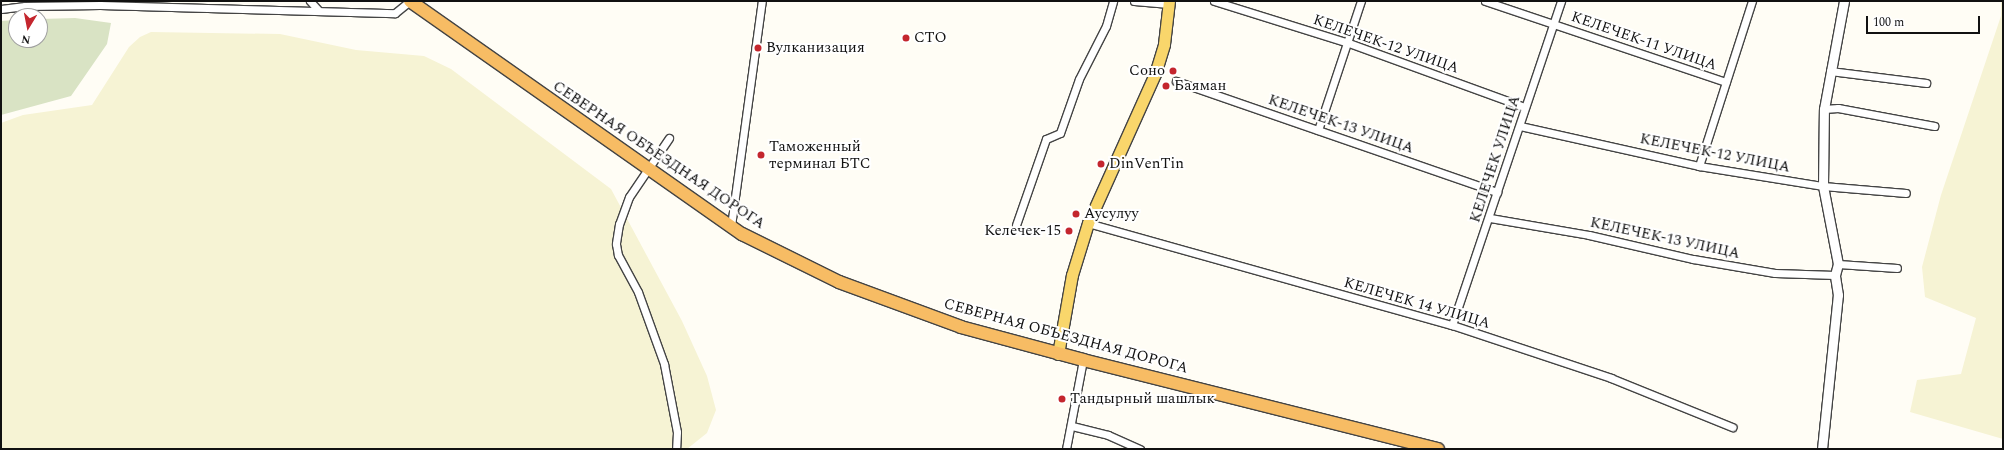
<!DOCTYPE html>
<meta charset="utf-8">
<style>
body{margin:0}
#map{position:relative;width:2004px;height:450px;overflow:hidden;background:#fffdf5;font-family:Spectral,serif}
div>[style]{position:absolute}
.farmland>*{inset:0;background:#f6f3d4}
.cemetery>*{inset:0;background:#d9e3c4}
.roads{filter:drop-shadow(1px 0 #444) drop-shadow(-1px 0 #444) drop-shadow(0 1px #444) drop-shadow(0 -1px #444)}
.minor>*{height:7px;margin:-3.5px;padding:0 3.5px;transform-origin:3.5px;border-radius:3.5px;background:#fff}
.tertiary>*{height:9px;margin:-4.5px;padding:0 4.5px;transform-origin:4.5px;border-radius:4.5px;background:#fff}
.primary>*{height:11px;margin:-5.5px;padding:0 5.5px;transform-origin:5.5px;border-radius:5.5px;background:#f9d66b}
.trunk>*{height:12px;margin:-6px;padding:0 6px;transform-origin:6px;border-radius:6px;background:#f7bc64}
.dots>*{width:11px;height:11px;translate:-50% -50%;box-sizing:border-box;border:2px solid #fff;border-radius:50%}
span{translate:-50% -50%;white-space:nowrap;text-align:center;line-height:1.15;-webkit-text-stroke:4px #fff;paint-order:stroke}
.poi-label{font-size:15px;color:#111}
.left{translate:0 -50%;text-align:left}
.right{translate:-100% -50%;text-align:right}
.street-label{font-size:15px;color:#111}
.frame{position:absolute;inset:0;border:2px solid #111;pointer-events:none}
.north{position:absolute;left:8px;top:8px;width:40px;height:40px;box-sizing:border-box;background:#fff;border:1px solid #a0a0a0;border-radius:50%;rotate:190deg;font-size:11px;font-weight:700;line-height:16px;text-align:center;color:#111}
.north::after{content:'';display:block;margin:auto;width:14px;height:18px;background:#c4262e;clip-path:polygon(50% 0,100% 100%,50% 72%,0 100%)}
.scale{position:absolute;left:1866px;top:16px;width:114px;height:18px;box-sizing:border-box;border:2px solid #111;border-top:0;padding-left:5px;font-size:12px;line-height:14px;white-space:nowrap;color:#111;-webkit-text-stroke:3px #fff;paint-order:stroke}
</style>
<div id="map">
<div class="farmland">
<div style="clip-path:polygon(2001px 1px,2003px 1px,2003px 439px,1910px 412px,1917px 380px,1961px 374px,1976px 318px,1925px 297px,1922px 267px,1941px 195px,2001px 16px)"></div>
<div style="clip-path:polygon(151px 32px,280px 34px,356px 50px,424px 56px,451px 69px,611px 189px,682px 321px,707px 376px,716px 410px,707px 433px,687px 449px,1px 449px,1px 123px,23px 115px,92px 105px,129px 47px,140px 37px)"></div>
</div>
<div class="cemetery">
<div style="clip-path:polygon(75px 18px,111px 23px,107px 44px,71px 96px,1px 115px,1px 21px,16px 20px,16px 40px,40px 40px,40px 19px)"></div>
</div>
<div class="roads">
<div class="minor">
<div style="left:310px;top:1px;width:12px;rotate:48deg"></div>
<div style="left:1134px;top:1px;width:35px;rotate:5deg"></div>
<div style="left:1214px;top:1px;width:138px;rotate:17.3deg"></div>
<div style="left:1346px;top:42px;width:190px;rotate:20deg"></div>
<div style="left:1485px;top:1px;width:254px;rotate:18.6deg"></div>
<div style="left:1px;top:9px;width:24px;rotate:-7deg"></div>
<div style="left:25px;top:6px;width:75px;rotate:-0.8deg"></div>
<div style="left:100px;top:5px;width:295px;rotate:1.6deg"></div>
<div style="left:395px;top:13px;width:19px;rotate:-39deg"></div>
<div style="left:1830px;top:71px;width:97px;rotate:7.1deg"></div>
<div style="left:1176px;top:81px;width:340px;rotate:19.1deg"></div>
<div style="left:1824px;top:109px;width:14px;rotate:-4deg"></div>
<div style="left:1838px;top:108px;width:98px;rotate:10.6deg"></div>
<div style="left:1520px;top:126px;width:183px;rotate:12.6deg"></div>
<div style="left:1699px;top:166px;width:126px;rotate:9.2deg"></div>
<div style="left:1823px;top:186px;width:83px;rotate:4.8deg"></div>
<div style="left:1318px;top:130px;width:136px;rotate:-71.6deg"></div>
<div style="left:669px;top:138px;width:71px;rotate:124.1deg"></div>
<div style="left:629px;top:197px;width:29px;rotate:110deg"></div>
<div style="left:619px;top:224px;width:20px;rotate:99deg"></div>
<div style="left:616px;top:244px;width:11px;rotate:80deg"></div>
<div style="left:618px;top:255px;width:42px;rotate:61.6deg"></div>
<div style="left:638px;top:292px;width:77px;rotate:70.1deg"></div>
<div style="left:664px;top:364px;width:69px;rotate:79.2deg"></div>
<div style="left:677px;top:432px;width:17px;rotate:93deg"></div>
<div style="left:1699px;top:166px;width:173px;rotate:-72.2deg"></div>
<div style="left:1490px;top:218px;width:100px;rotate:9.7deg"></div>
<div style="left:1589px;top:235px;width:107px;rotate:13deg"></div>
<div style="left:1693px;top:259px;width:83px;rotate:9.7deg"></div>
<div style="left:1775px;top:273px;width:60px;rotate:1.9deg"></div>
<div style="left:1088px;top:223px;width:378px;rotate:15.7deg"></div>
<div style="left:1452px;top:325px;width:168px;rotate:18.4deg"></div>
<div style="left:1611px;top:378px;width:131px;rotate:22deg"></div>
<div style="left:1016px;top:225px;width:91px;rotate:-70.8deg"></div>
<div style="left:1046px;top:139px;width:15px;rotate:-23deg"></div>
<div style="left:1060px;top:133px;width:57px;rotate:-70.6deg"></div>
<div style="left:1079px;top:79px;width:59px;rotate:-63deg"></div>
<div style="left:1106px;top:26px;width:26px;rotate:-74deg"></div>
<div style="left:731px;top:226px;width:227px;rotate:-82.2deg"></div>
<div style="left:1838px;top:264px;width:59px;rotate:3.9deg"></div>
<div style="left:1452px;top:325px;width:342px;rotate:-71.4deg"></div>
<div style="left:1072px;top:426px;width:37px;rotate:14deg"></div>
<div style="left:1108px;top:435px;width:35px;rotate:24deg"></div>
<div style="left:1066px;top:449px;width:91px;rotate:-79.2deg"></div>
</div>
<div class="tertiary">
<div style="left:1822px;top:449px;width:155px;rotate:-84.1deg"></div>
<div style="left:1838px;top:295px;width:20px;rotate:-99deg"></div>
<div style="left:1835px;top:275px;width:11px;rotate:-75deg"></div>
<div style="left:1838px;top:264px;width:79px;rotate:-100.9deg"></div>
<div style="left:1823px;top:186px;width:77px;rotate:-89.3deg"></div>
<div style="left:1824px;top:109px;width:110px;rotate:-79.5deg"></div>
</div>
<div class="primary">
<div style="left:1058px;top:354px;width:80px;rotate:-80deg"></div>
<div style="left:1072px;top:275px;width:54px;rotate:-72.9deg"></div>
<div style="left:1088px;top:223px;width:163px;rotate:-65.8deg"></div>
<div style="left:1155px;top:74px;width:31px;rotate:-73deg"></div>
<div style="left:1164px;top:44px;width:43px;rotate:-83.4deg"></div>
</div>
<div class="trunk">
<div style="left:410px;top:1px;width:406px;rotate:35.1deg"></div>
<div style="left:742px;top:234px;width:108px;rotate:26.3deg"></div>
<div style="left:839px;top:282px;width:130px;rotate:20.2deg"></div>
<div style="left:961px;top:327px;width:126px;rotate:15.1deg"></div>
<div style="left:1083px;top:360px;width:366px;rotate:14.1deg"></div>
</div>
</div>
<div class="dots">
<div style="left:906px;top:38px;background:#c4262e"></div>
<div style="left:758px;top:48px;background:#c4262e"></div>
<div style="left:1173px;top:71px;background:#c4262e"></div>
<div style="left:1166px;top:86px;background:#c4262e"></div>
<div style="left:761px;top:155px;background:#c4262e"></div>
<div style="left:1101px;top:164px;background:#c4262e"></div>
<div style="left:1076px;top:214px;background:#c4262e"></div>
<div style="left:1069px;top:231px;background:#c4262e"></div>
<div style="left:1062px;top:399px;background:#c4262e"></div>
</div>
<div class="poi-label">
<span class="left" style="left:914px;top:38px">СТО</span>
<span class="left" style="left:766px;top:48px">Вулканизация</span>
<span class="right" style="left:1165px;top:71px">Соно</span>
<span class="left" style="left:1174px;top:86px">Баяман</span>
<span class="left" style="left:769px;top:155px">Таможенный<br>терминал БТС</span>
<span class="left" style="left:1109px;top:164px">DinVenTin</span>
<span class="left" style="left:1084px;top:214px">Аусулуу</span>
<span class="right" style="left:1061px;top:231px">Келечек-15</span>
<span class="left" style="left:1070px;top:399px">Тандырный шашлык</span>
</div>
<div class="street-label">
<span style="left:1644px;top:41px;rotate:19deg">КЕЛЕЧЕК-11 УЛИЦА</span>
<span style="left:1386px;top:44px;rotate:19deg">КЕЛЕЧЕК-12 УЛИЦА</span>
<span style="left:1341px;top:124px;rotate:19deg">КЕЛЕЧЕК-13 УЛИЦА</span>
<span style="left:1715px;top:153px;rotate:11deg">КЕЛЕЧЕК-12 УЛИЦА</span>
<span style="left:659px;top:155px;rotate:34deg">СЕВЕРНАЯ ОБЪЕЗДНАЯ ДОРОГА</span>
<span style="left:1495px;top:159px;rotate:-72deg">КЕЛЕЧЕК УЛИЦА</span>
<span style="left:1665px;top:238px;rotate:12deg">КЕЛЕЧЕК-13 УЛИЦА</span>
<span style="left:1417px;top:303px;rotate:16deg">КЕЛЕЧЕК 14 УЛИЦА</span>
<span style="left:1066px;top:336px;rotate:15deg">СЕВЕРНАЯ ОБЪЕЗДНАЯ ДОРОГА</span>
</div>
<div class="frame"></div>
<div class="north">N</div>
<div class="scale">100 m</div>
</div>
